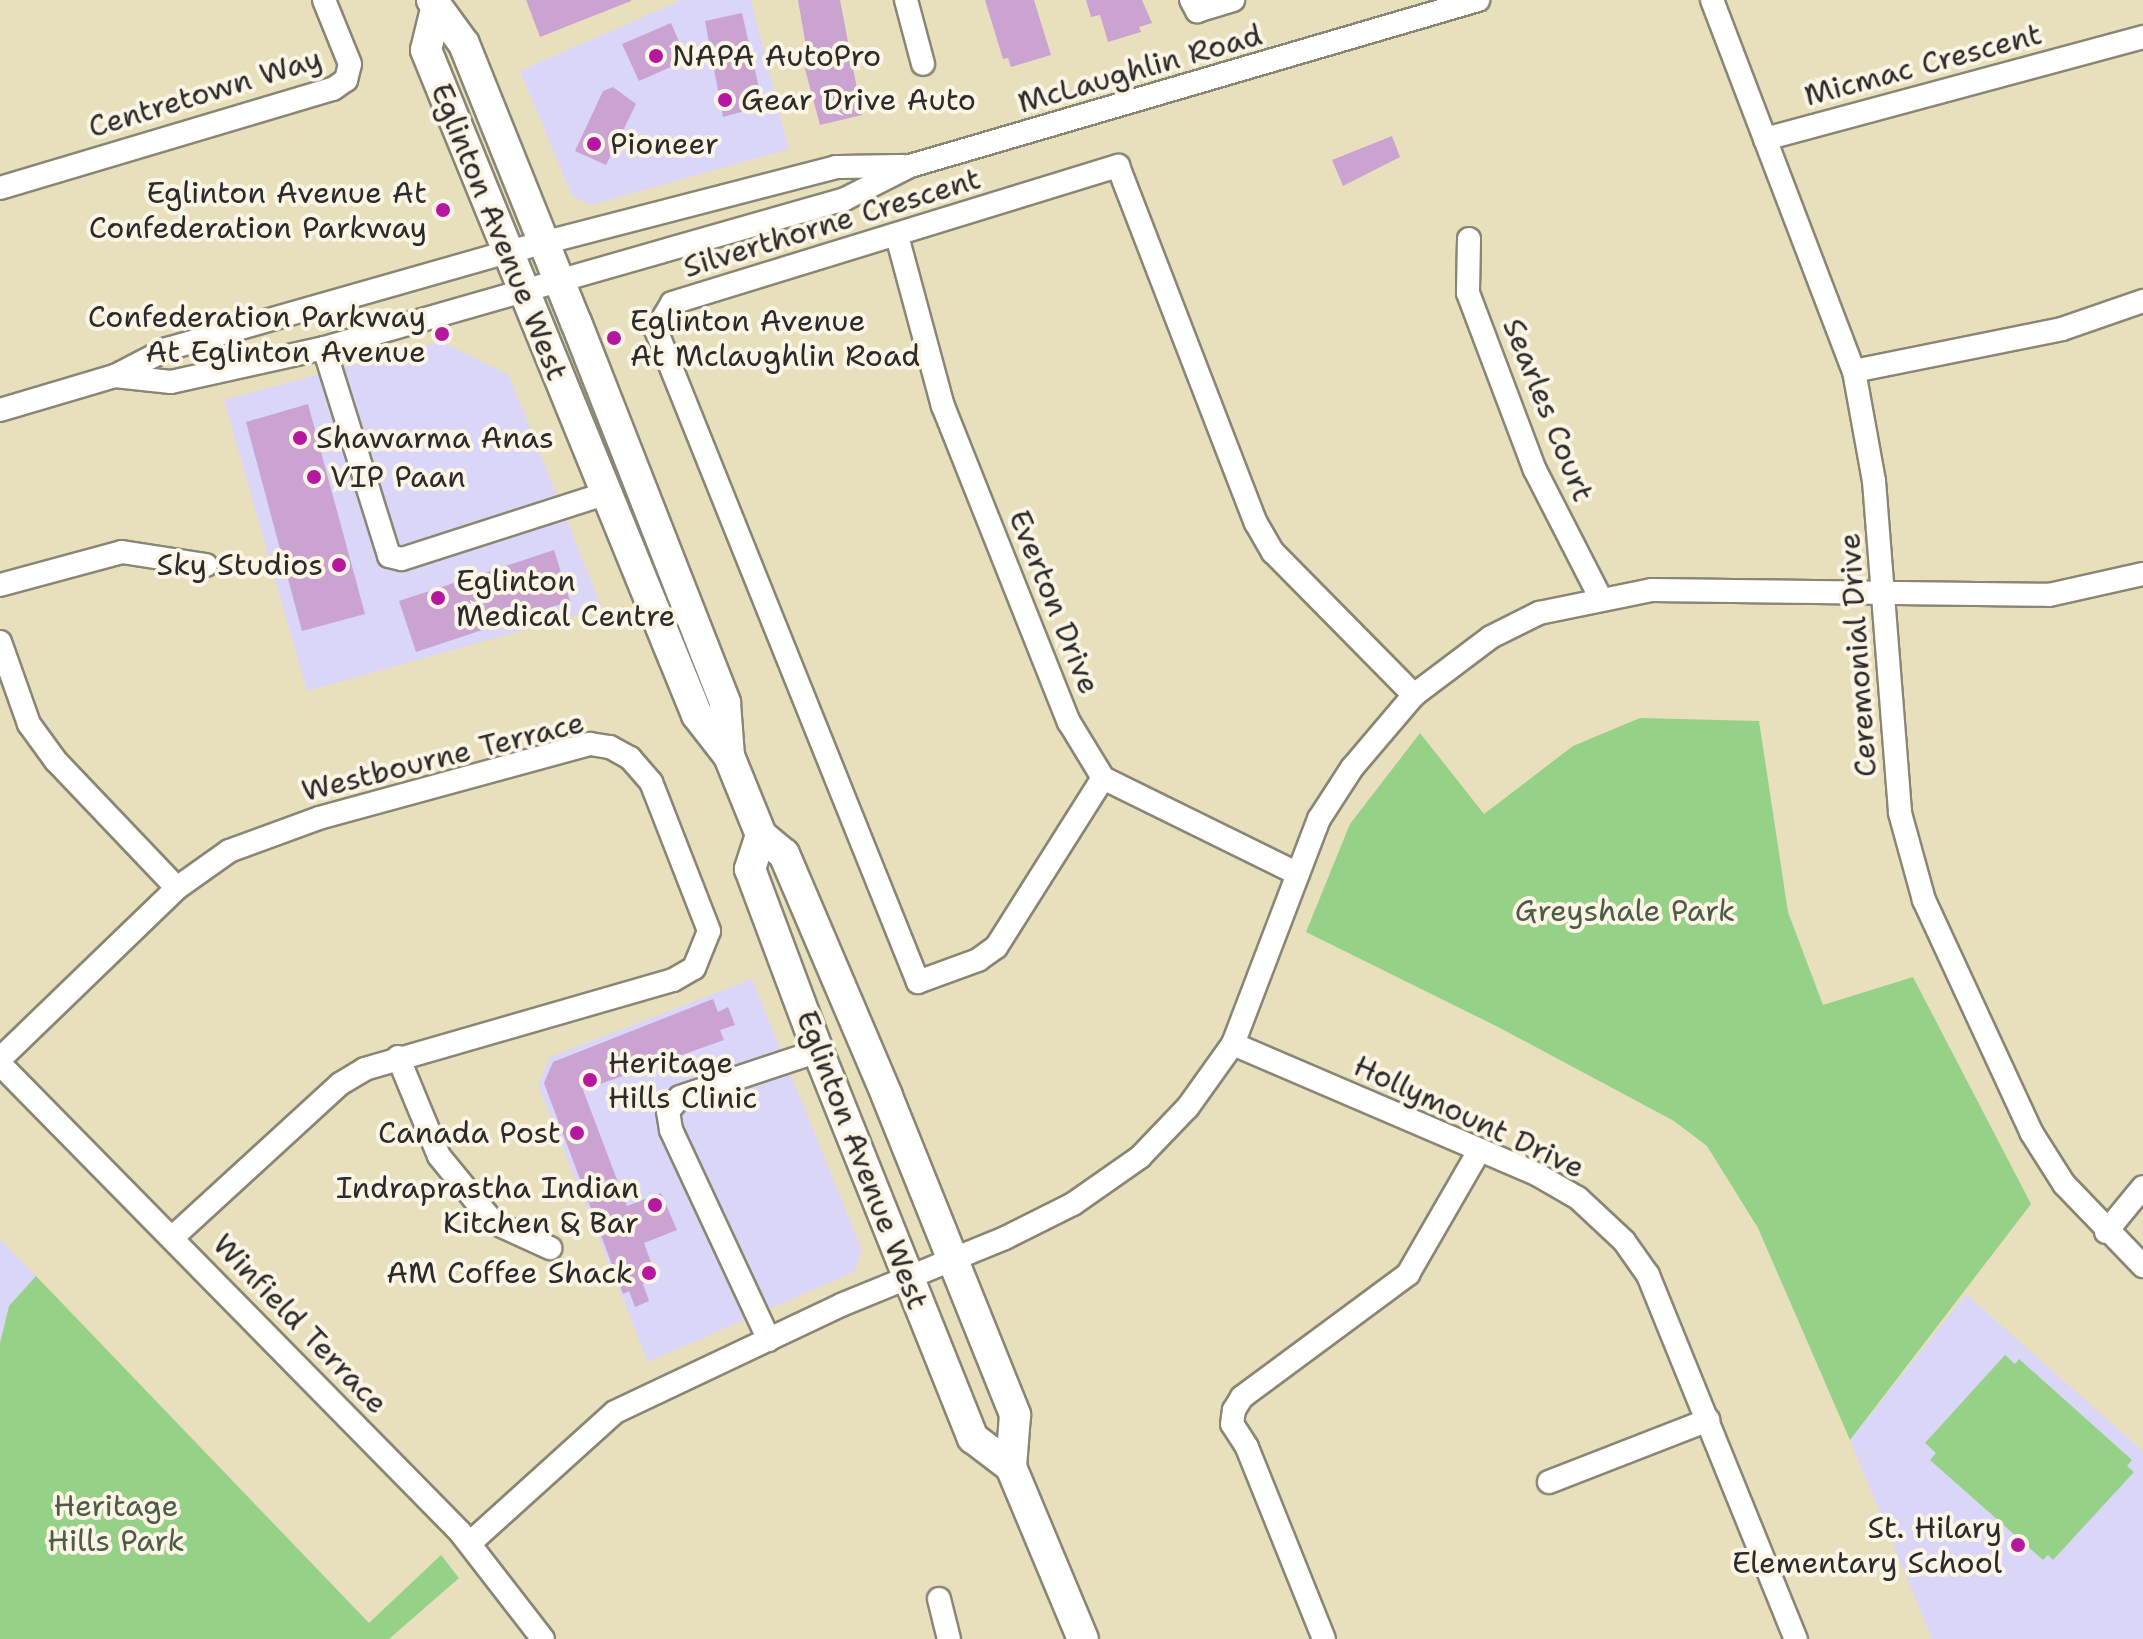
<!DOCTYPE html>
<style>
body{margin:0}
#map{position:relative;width:2143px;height:1639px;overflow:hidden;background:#e8e0bc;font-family:"Shantell Sans",sans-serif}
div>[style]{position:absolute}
.built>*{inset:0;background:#dad6f7}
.green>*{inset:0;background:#95d186}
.building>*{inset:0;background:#caa3d0}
.roads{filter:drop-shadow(2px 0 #8a8674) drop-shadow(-2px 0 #8a8674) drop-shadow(0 2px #8a8674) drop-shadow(0 -2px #8a8674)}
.minor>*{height:22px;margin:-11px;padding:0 11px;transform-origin:11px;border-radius:11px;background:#fff}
.major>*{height:30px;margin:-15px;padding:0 15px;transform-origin:15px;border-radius:15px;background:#fff}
.dots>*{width:22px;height:22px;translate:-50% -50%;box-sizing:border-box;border:4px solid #fcf5e5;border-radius:50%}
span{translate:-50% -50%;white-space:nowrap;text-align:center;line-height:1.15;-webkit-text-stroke:8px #fcf5e5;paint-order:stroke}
.poi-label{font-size:30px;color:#2b2b2b}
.left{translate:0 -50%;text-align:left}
.right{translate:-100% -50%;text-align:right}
.street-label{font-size:30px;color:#2b2b2b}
.park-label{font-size:30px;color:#4b5d46}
</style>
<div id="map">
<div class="built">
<div style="clip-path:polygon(681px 0,751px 0,789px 149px,591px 205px,572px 196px,520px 71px)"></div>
<div style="clip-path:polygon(441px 341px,509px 375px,602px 608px,307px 691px,224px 400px)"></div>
<div style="clip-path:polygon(752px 979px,862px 1250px,854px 1272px,648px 1362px,538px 1085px,550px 1057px)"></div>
<div style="clip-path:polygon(0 1239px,36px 1276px,9px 1306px,0 1343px)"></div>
<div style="clip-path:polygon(1966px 1294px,2143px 1451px,2143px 1639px,1932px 1639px,1850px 1440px)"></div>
</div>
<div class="green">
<div style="clip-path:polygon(1640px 718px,1759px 721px,1788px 912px,1823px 1005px,1913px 977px,2031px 1204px,1850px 1440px,1758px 1228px,1707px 1146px,1674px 1121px,1500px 1028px,1306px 932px,1350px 824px,1420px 733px,1484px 814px,1573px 746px)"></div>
<div style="clip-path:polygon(36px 1276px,369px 1623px,441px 1555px,459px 1578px,389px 1639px,0 1639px,0 1343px,9px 1306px)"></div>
<div style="clip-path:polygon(2005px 1355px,2015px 1364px,2019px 1359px,2132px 1460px,2127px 1466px,2134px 1472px,2053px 1560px,2048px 1555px,2043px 1560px,1930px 1460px,1936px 1453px,1925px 1443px)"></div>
</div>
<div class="building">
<div style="clip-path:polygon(526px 0,631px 0,631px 1px,540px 37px)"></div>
<div style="clip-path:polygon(798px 0,840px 0,862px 115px,820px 125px,801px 54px,807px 52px)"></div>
<div style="clip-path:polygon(985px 0,1034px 0,1051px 55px,1011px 67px,1008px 58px,1003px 59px)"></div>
<div style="clip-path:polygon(1086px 0,1142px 0,1152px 23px,1139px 27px,1141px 32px,1108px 42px,1100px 15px,1091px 17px)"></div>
<div style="clip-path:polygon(742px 13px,763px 106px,723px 117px,705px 21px)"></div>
<div style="clip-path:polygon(671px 23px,687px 60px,639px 81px,622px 44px)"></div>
<div style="clip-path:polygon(613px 87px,636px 104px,606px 165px,575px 151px,603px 91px)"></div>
<div style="clip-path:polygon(1392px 136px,1400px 157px,1343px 186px,1332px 160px)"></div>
<div style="clip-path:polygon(308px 404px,365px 614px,302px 631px,246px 422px)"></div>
<div style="clip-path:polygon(554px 550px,570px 601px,416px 652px,399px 601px)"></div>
<div style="clip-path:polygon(713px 999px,718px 1012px,728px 1007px,735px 1025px,720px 1030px,724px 1040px,583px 1090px,627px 1206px,661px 1193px,677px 1230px,644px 1243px,657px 1279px,643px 1284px,649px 1301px,635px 1307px,629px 1291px,623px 1294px,544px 1083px,553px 1062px)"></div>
</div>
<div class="roads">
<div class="minor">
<div style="left:906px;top:0;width:66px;rotate:75.1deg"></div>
<div style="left:1191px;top:0;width:13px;rotate:61deg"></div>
<div style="left:1197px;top:11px;width:38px;rotate:-17deg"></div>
<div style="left:1712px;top:0;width:397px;rotate:69.1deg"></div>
<div style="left:1854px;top:371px;width:112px;rotate:79.7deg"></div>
<div style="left:1874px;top:481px;width:333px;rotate:85.5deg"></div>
<div style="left:1900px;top:813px;width:90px;rotate:74.6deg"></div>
<div style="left:1924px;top:900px;width:255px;rotate:65.2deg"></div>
<div style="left:2031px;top:1132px;width:62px;rotate:57.6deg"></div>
<div style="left:2064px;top:1184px;width:114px;rotate:46.1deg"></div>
<div style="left:1765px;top:139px;width:392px;rotate:-15.1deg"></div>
<div style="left:0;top:188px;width:347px;rotate:-16.6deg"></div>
<div style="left:333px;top:89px;width:16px;rotate:-35deg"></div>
<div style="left:346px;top:80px;width:16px;rotate:-76deg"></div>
<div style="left:350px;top:64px;width:69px;rotate:-112.1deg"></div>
<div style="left:897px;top:236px;width:176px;rotate:74.9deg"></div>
<div style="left:943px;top:406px;width:340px;rotate:68.3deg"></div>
<div style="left:1069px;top:722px;width:66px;rotate:58.7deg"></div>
<div style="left:1103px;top:778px;width:217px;rotate:26.2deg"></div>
<div style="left:1469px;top:239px;width:54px;rotate:91.1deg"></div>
<div style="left:1468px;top:293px;width:189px;rotate:69.3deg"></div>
<div style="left:1535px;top:470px;width:143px;rotate:62.9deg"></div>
<div style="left:324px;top:348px;width:218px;rotate:72.6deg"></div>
<div style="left:389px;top:556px;width:13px;rotate:13deg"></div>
<div style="left:402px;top:559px;width:212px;rotate:-17.8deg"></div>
<div style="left:1854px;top:371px;width:212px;rotate:-11.4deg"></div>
<div style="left:2062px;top:329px;width:86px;rotate:-19.1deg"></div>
<div style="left:115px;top:376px;width:56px;rotate:6.1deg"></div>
<div style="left:171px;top:382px;width:157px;rotate:-12.5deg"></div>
<div style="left:324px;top:348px;width:542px;rotate:-15.96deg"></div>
<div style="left:845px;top:199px;width:73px;rotate:-26.9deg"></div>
<div style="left:910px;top:166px;width:592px;rotate:-16.29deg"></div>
<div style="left:0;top:410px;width:120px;rotate:-16.5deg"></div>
<div style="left:115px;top:376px;width:59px;rotate:-27.4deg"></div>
<div style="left:167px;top:349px;width:355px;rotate:-15.9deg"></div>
<div style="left:508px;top:252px;width:339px;rotate:-14.5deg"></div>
<div style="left:836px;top:167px;width:67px;rotate:-0.9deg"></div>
<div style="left:0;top:585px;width:126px;rotate:-15.1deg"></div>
<div style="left:122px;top:552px;width:85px;rotate:8.8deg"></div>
<div style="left:0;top:642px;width:87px;rotate:70.5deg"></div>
<div style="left:29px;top:724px;width:46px;rotate:53.9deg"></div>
<div style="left:56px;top:761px;width:175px;rotate:46.4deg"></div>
<div style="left:1103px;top:778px;width:200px;rotate:122.3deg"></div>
<div style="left:996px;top:947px;width:22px;rotate:144deg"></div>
<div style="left:978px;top:960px;width:64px;rotate:159.9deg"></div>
<div style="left:918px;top:982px;width:703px;rotate:-111.89deg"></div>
<div style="left:656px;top:330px;width:31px;rotate:-59deg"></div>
<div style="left:672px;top:303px;width:467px;rotate:-17.1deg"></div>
<div style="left:1118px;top:166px;width:383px;rotate:68.9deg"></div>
<div style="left:1256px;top:523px;width:34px;rotate:60deg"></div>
<div style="left:1273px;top:552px;width:201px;rotate:45.4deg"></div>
<div style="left:1233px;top:1044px;width:332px;rotate:23.2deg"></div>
<div style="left:1538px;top:1175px;width:46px;rotate:29.9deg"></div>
<div style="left:1578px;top:1198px;width:63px;rotate:43.1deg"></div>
<div style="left:1624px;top:1241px;width:42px;rotate:54.8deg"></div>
<div style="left:1648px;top:1275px;width:393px;rotate:67.9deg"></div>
<div style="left:398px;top:1057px;width:107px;rotate:67.5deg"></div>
<div style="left:439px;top:1156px;width:85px;rotate:50.7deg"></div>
<div style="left:493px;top:1222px;width:63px;rotate:24.5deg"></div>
<div style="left:0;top:1059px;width:246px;rotate:-44deg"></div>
<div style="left:177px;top:888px;width:64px;rotate:-35.4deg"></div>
<div style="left:229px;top:851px;width:96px;rotate:-20.1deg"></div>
<div style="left:319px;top:818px;width:281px;rotate:-15.3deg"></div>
<div style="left:590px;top:744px;width:20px;rotate:9deg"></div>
<div style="left:610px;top:747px;width:23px;rotate:29deg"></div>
<div style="left:630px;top:758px;width:32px;rotate:49deg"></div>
<div style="left:651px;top:782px;width:160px;rotate:68.7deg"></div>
<div style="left:709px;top:931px;width:40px;rotate:112deg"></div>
<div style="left:694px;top:968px;width:24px;rotate:150deg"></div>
<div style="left:673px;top:980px;width:321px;rotate:163.9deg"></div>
<div style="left:365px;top:1069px;width:29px;rotate:149deg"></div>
<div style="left:340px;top:1084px;width:226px;rotate:137.5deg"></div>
<div style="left:0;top:1064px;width:656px;rotate:45.49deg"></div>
<div style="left:460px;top:1532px;width:135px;rotate:52.2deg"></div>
<div style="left:2106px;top:1232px;width:58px;rotate:-50.6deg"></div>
<div style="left:769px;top:1340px;width:232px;rotate:-115deg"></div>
<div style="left:671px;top:1130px;width:19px;rotate:-99deg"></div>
<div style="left:668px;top:1111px;width:18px;rotate:-49deg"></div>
<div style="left:680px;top:1097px;width:145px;rotate:-18.4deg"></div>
<div style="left:1549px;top:1482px;width:171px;rotate:-21.3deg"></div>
<div style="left:470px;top:1543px;width:195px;rotate:-42.1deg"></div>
<div style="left:615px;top:1412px;width:250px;rotate:-25.3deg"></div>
<div style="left:841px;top:1305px;width:177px;rotate:-22.2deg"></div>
<div style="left:1005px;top:1238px;width:76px;rotate:-26.6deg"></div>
<div style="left:1073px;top:1204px;width:82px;rotate:-35deg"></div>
<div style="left:1140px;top:1157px;width:69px;rotate:-46.2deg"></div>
<div style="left:1188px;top:1107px;width:77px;rotate:-54.5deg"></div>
<div style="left:1233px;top:1044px;width:241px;rotate:-69.1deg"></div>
<div style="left:1319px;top:819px;width:61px;rotate:-57.1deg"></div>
<div style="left:1352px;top:768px;width:96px;rotate:-49.7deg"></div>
<div style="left:1414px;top:695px;width:96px;rotate:-37deg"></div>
<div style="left:1491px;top:637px;width:54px;rotate:-26.6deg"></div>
<div style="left:1539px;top:613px;width:115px;rotate:-11.5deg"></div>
<div style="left:1652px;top:590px;width:397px;rotate:0.7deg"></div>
<div style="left:2049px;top:595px;width:96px;rotate:-12.6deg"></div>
<div style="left:939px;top:1599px;width:41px;rotate:76deg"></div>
<div style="left:1324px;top:1639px;width:207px;rotate:-111.9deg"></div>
<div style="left:1247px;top:1447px;width:27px;rotate:-123deg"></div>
<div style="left:1232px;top:1424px;width:14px;rotate:-82deg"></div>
<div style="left:1234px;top:1410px;width:15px;rotate:-58deg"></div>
<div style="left:1242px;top:1397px;width:207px;rotate:-36.5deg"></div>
<div style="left:1408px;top:1274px;width:142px;rotate:-60deg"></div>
</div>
<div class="major">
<div style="left:432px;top:0;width:54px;rotate:54deg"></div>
<div style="left:464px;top:44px;width:300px;rotate:68.1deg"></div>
<div style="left:576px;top:322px;width:409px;rotate:68.6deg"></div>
<div style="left:725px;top:703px;width:53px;rotate:85.7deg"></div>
<div style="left:436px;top:9px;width:42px;rotate:103.7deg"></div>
<div style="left:426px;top:50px;width:718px;rotate:67.83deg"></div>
<div style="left:697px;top:715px;width:52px;rotate:52deg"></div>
<div style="left:729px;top:756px;width:85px;rotate:67.9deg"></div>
<div style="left:761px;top:835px;width:30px;rotate:40deg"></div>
<div style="left:784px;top:854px;width:263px;rotate:66.9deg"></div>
<div style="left:887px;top:1096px;width:344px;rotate:68.1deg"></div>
<div style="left:1015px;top:1415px;width:52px;rotate:94.4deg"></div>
<div style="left:1011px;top:1467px;width:186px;rotate:67.3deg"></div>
<div style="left:761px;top:835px;width:36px;rotate:108deg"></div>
<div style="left:750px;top:869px;width:194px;rotate:69.5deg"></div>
<div style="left:818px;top:1051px;width:417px;rotate:68.2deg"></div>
<div style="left:973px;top:1438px;width:48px;rotate:37.3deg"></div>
</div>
</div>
<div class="dots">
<div style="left:656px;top:56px;background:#b5179e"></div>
<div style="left:725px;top:100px;background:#b5179e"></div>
<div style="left:594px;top:144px;background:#b5179e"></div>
<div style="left:443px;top:210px;background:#b5179e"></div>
<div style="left:442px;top:334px;background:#b5179e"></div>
<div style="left:614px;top:338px;background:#b5179e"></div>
<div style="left:300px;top:438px;background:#b5179e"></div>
<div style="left:314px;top:477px;background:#b5179e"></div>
<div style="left:339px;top:565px;background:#b5179e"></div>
<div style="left:438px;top:598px;background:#b5179e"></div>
<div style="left:590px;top:1080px;background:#b5179e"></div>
<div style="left:577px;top:1133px;background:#b5179e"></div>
<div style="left:655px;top:1205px;background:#b5179e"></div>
<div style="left:649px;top:1273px;background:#b5179e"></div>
<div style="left:2018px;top:1545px;background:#b5179e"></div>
</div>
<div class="poi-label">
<span class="left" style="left:672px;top:56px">NAPA AutoPro</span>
<span class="left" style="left:741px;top:100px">Gear Drive Auto</span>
<span class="left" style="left:610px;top:144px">Pioneer</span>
<span class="right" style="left:427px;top:210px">Eglinton Avenue At<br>Confederation Parkway</span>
<span class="right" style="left:426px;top:334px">Confederation Parkway<br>At Eglinton Avenue</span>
<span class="left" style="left:630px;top:338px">Eglinton Avenue<br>At Mclaughlin Road</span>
<span class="left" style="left:316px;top:438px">Shawarma Anas</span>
<span class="left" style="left:330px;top:477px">VIP Paan</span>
<span class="right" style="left:323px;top:565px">Sky Studios</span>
<span class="left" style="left:456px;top:598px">Eglinton<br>Medical Centre</span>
<span class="left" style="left:608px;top:1080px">Heritage<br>Hills Clinic</span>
<span class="right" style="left:561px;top:1133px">Canada Post</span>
<span class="right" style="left:639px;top:1205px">Indraprastha Indian<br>Kitchen &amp; Bar</span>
<span class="right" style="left:633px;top:1273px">AM Coffee Shack</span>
<span class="right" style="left:2002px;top:1545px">St. Hilary<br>Elementary School</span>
</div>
<div class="street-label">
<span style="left:1923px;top:65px;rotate:-15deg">Micmac Crescent</span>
<span style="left:1140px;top:69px;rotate:-16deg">McLaughlin Road</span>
<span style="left:205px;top:93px;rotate:-17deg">Centretown Way</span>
<span style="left:832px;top:223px;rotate:-17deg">Silverthorne Crescent</span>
<span style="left:499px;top:232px;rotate:68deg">Eglinton Avenue West</span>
<span style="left:1548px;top:410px;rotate:68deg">Searles Court</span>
<span style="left:1054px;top:602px;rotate:68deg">Everton Drive</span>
<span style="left:1858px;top:655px;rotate:-94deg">Ceremonial Drive</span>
<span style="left:443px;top:757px;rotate:-14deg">Westbourne Terrace</span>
<span style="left:1469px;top:1117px;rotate:25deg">Hollymount Drive</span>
<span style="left:862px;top:1160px;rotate:69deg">Eglinton Avenue West</span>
<span style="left:300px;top:1324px;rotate:46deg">Winfield Terrace</span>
</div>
<div class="park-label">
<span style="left:1625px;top:911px">Greyshale Park</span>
<span style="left:116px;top:1523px">Heritage<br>Hills Park</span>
</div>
</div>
